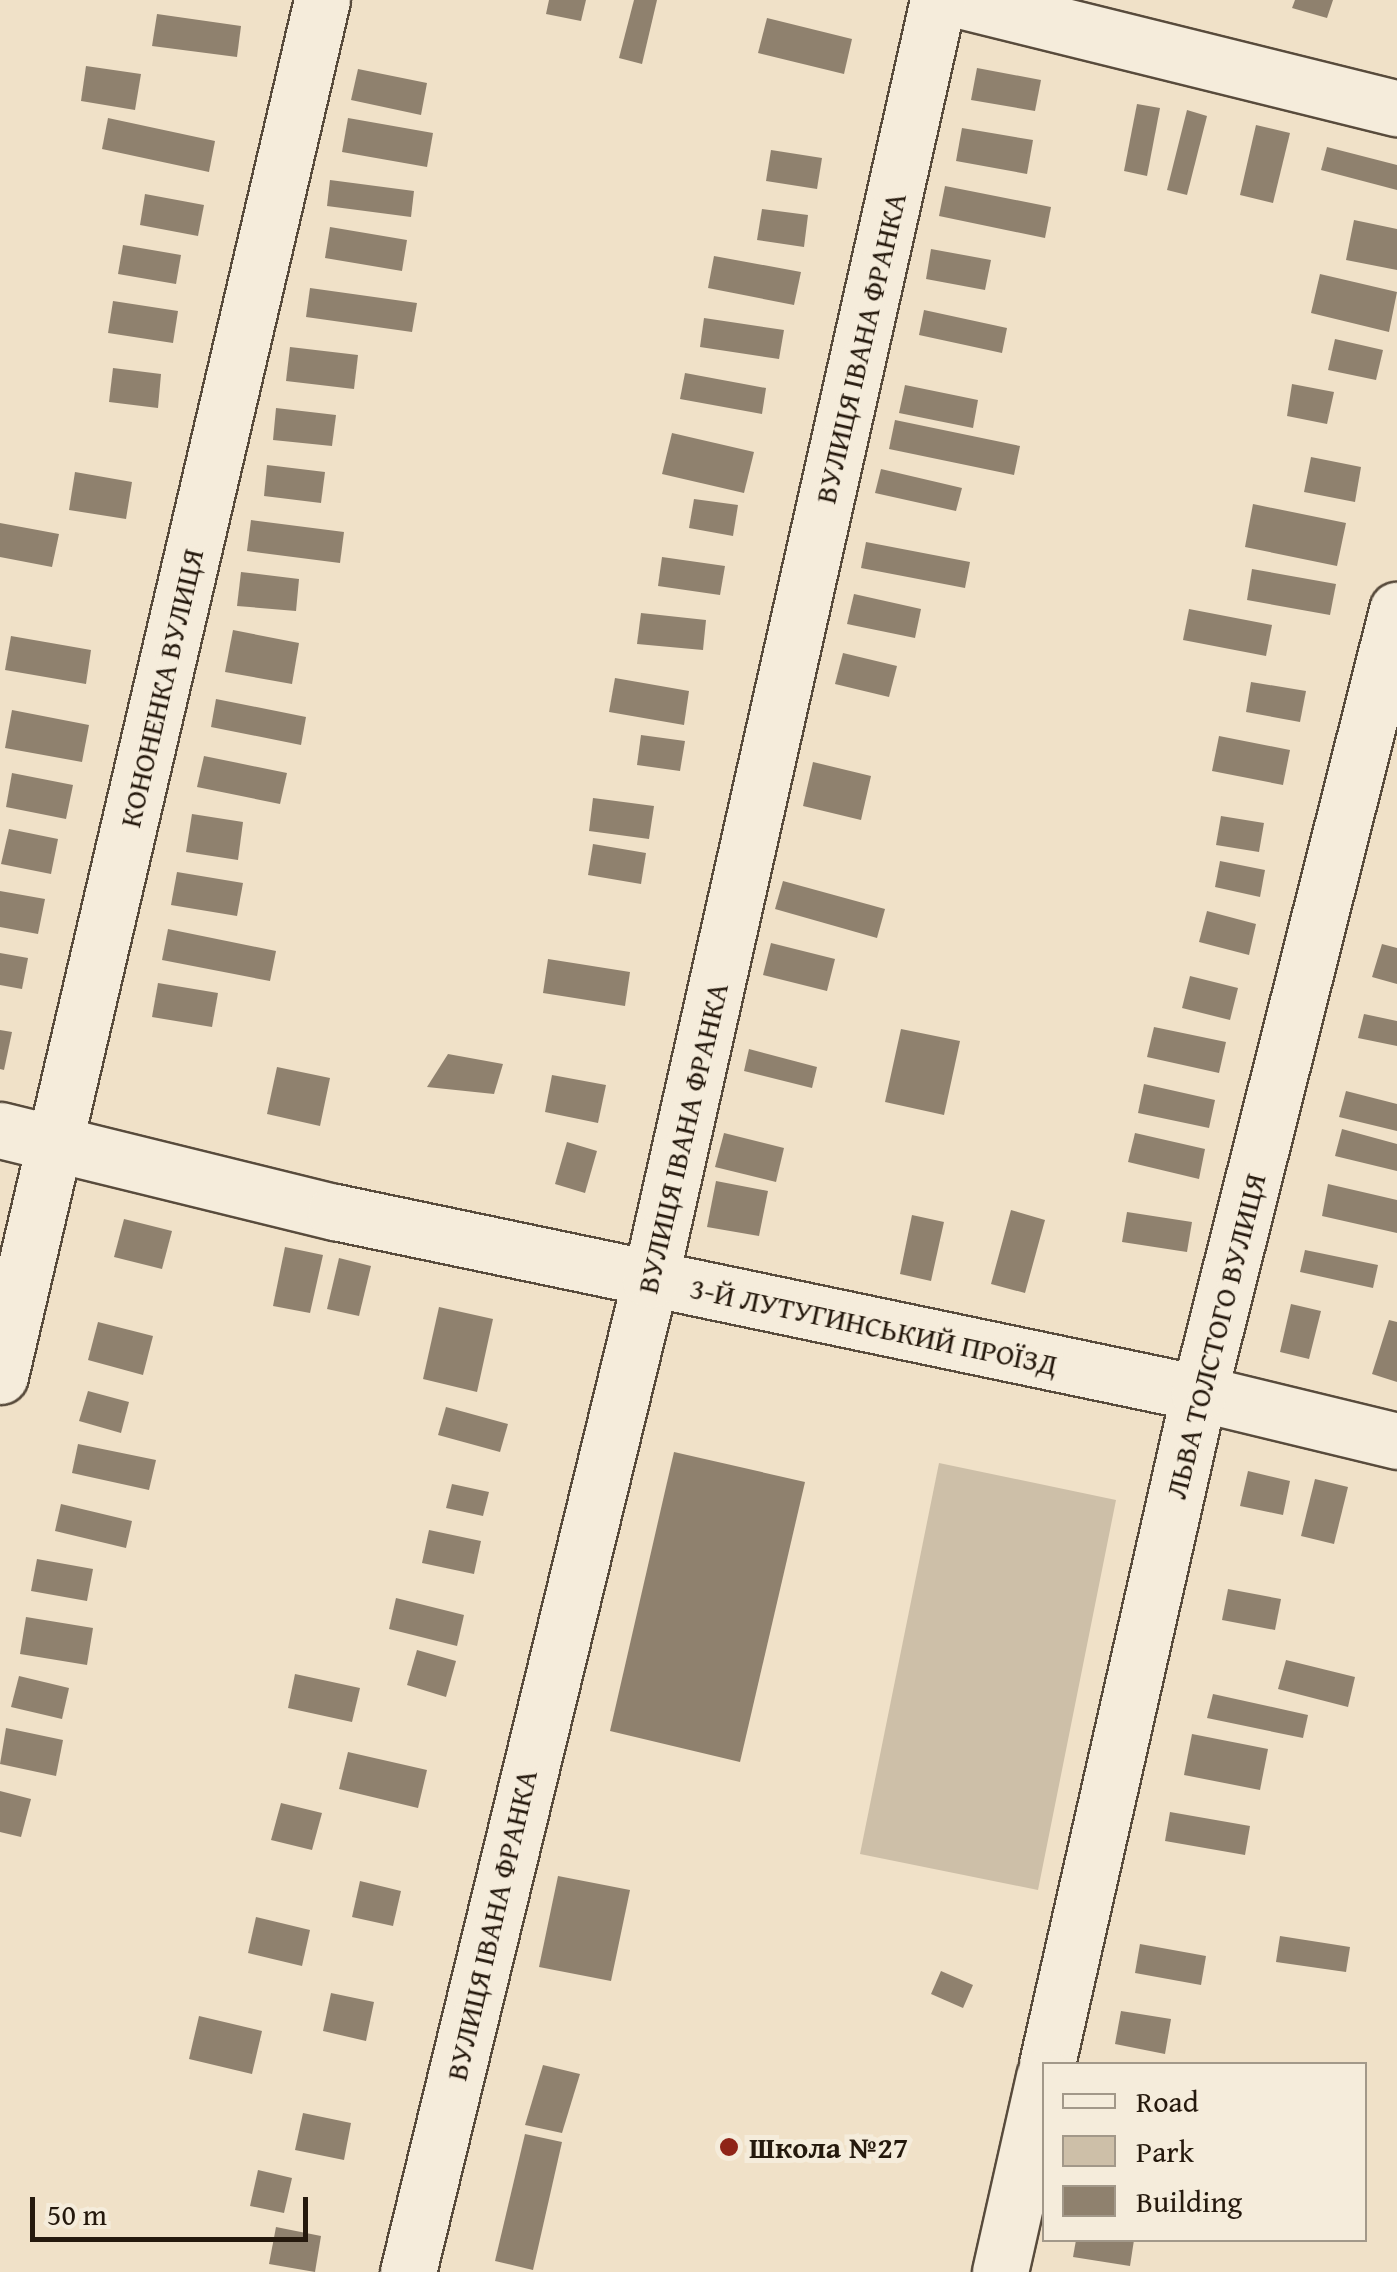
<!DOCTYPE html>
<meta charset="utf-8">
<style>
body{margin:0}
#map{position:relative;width:1397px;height:2272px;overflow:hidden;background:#f0e1c8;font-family:"Gentium Book Plus",serif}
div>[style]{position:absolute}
.green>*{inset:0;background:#cdbfa8}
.building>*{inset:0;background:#8f816e}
.roads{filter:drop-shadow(2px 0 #584b3c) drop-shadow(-2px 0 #584b3c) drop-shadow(0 2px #584b3c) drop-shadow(0 -2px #584b3c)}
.minor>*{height:55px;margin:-27.5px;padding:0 27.5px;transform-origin:27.5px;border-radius:27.5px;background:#f5ecdb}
.dots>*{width:28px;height:28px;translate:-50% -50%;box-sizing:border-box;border:5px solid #f5ecdb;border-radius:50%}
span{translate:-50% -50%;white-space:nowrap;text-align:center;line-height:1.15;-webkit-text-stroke:10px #f5ecdb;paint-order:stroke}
.street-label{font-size:30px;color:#25190d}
.poi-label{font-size:30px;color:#25190d;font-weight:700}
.left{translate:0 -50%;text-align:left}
.legend{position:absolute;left:1042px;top:2062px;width:325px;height:180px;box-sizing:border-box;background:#f5ecdb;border:2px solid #a29889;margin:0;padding:12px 18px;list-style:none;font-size:30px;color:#25190d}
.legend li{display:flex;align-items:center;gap:20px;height:50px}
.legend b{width:50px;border:2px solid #a29889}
.scale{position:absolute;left:30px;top:2197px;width:278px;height:45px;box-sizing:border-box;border:5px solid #25190d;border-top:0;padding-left:12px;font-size:30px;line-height:35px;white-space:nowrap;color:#25190d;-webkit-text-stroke:8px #f5ecdb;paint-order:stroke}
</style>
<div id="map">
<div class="green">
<div style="clip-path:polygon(939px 1463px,1116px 1500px,1038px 1890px,860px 1854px)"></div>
</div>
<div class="building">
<div style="clip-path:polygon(549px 0,586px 0,581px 21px,546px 14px)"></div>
<div style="clip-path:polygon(634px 0,657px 0,642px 64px,619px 58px)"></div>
<div style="clip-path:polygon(1295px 0,1333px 0,1327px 18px,1292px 8px)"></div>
<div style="clip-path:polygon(157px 14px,241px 26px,237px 57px,152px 46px)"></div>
<div style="clip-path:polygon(767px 18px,852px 39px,844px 74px,758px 53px)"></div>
<div style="clip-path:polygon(86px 66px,141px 74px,135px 110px,81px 101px)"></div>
<div style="clip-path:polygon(977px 68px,1041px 80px,1035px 111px,971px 100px)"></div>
<div style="clip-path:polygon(358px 69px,427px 83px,421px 115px,351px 100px)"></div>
<div style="clip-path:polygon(1137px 104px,1160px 108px,1147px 176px,1124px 171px)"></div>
<div style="clip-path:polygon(1187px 110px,1207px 116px,1187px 195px,1167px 190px)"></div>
<div style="clip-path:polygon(108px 118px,215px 141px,209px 172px,102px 149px)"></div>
<div style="clip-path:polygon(348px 118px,433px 133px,427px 167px,342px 152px)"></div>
<div style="clip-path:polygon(1256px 125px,1290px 133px,1273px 203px,1240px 195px)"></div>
<div style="clip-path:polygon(962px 128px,1033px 140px,1027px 174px,956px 161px)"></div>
<div style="clip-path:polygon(1327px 147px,1397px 165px,1397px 190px,1321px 170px)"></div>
<div style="clip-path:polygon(771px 150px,822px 158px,817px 189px,766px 181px)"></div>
<div style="clip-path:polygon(330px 180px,414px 191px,411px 217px,327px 206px)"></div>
<div style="clip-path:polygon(945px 186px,1051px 207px,1045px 238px,939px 216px)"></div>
<div style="clip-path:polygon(145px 194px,204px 205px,198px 236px,140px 225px)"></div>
<div style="clip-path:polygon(762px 209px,808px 215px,804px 247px,757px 240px)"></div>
<div style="clip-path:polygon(1354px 220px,1397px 229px,1397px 270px,1346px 260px)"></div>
<div style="clip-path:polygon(330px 227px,407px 240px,402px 271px,325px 258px)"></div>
<div style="clip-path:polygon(123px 245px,181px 255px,176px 284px,118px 274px)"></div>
<div style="clip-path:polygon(931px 249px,991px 260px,985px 290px,926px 279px)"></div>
<div style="clip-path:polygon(714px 256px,801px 272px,794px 305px,708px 288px)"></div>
<div style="clip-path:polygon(1320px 274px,1397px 292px,1389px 332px,1311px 313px)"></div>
<div style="clip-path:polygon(310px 288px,417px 303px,412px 332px,306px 317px)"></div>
<div style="clip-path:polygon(113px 301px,178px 311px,173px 343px,108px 333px)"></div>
<div style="clip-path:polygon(924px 310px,1007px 328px,1002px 353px,919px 335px)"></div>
<div style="clip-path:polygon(704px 318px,784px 330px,779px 359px,700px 347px)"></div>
<div style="clip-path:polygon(1335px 339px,1383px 350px,1376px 380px,1328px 370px)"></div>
<div style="clip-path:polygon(290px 347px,358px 355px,354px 389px,286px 381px)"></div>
<div style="clip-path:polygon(113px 368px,161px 374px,158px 408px,109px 402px)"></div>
<div style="clip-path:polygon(685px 373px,766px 388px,762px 414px,680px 399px)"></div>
<div style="clip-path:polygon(1292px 384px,1334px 392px,1327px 424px,1287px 416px)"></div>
<div style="clip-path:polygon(905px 385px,978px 400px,973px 428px,899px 413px)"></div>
<div style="clip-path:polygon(276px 408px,336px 415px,332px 446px,273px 440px)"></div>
<div style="clip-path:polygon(895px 420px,1020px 446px,1014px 475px,889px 449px)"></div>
<div style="clip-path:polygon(672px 433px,754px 452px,744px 493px,662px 474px)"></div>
<div style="clip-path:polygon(1311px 457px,1361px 467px,1355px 502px,1304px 492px)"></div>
<div style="clip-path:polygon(267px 465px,325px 472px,321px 503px,264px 496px)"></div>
<div style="clip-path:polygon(881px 469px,962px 488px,956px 511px,875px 493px)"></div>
<div style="clip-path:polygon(75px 472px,132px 482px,126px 519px,69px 510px)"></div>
<div style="clip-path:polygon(694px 499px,738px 505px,733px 536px,689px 528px)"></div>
<div style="clip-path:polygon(1253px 504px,1346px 523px,1337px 566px,1245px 547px)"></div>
<div style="clip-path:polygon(251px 520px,344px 532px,340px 563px,247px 551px)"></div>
<div style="clip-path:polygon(0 523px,59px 534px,52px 567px,0 557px)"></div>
<div style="clip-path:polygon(866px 542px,970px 562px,965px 588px,861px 568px)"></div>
<div style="clip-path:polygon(662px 557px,725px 566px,720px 595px,658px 586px)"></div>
<div style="clip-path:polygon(1252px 569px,1336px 584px,1330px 615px,1247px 600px)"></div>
<div style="clip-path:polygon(241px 572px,299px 579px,296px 611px,237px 606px)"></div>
<div style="clip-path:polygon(854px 594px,921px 609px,915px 638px,847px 624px)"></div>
<div style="clip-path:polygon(1189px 609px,1272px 625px,1266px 656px,1183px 640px)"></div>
<div style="clip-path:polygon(641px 613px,706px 620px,703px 650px,637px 644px)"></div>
<div style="clip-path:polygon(233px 630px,299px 643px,292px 684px,225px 672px)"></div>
<div style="clip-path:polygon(11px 636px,91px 650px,86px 684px,5px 670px)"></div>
<div style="clip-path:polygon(843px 653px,897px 666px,889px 697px,835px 684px)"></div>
<div style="clip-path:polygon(615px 678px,689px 691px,684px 725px,609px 712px)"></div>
<div style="clip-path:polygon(1251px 682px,1306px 691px,1300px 722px,1246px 712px)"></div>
<div style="clip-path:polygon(216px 699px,306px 717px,301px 745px,211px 727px)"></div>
<div style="clip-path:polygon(12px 710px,89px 725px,82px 762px,5px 748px)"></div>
<div style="clip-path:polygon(641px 735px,685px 741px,680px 771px,637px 765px)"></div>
<div style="clip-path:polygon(1219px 736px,1290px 750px,1283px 785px,1212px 771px)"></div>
<div style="clip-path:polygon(204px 756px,287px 773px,280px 804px,197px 787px)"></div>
<div style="clip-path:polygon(813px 762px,871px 776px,861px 820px,803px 806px)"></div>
<div style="clip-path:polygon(12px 773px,73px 785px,66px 819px,6px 807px)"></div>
<div style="clip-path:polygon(593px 798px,654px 806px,649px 839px,589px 831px)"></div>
<div style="clip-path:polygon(192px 814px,243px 822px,238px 860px,186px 852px)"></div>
<div style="clip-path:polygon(1221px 816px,1264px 823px,1259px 852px,1216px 845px)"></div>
<div style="clip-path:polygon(9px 829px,58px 839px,51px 874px,1px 864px)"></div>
<div style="clip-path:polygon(593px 844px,646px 853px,641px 884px,588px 875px)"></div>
<div style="clip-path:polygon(1220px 861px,1265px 870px,1260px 897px,1215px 887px)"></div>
<div style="clip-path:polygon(177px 872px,243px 883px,237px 916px,171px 905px)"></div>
<div style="clip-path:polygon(783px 881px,885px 909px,877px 938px,775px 909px)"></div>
<div style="clip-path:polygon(0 891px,45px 899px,38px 934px,0 927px)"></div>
<div style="clip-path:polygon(1207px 911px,1256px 924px,1249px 955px,1199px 942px)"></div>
<div style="clip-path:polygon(168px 929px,276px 951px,270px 981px,162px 960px)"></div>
<div style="clip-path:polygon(771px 943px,835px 959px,827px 991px,763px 975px)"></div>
<div style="clip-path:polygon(1382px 944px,1397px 948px,1397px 984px,1372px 977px)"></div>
<div style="clip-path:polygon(0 953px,28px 958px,22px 989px,0 985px)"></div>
<div style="clip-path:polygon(548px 959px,630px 972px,625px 1006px,543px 993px)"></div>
<div style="clip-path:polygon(1190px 976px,1238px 988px,1230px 1020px,1182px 1008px)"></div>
<div style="clip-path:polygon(158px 983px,218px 993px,212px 1027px,152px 1017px)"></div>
<div style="clip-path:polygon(1364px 1014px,1397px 1021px,1397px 1046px,1358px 1038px)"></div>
<div style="clip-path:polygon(1154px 1027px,1226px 1042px,1219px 1073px,1147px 1057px)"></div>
<div style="clip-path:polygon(901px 1029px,960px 1041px,944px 1115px,885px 1102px)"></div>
<div style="clip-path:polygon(0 1030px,12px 1032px,4px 1070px,0 1069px)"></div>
<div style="clip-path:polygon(749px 1049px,817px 1067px,812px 1088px,744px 1071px)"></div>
<div style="clip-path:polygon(448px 1054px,503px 1064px,494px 1094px,427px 1087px)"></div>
<div style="clip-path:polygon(277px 1067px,330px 1078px,320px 1126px,267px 1114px)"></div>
<div style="clip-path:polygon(552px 1075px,606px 1085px,598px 1123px,545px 1112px)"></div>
<div style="clip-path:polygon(1144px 1084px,1215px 1100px,1209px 1128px,1138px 1113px)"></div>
<div style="clip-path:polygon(1346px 1091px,1397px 1104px,1397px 1131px,1339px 1117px)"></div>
<div style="clip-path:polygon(1342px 1129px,1397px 1144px,1397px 1171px,1335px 1156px)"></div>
<div style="clip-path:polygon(724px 1133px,784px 1148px,776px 1182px,715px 1167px)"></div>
<div style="clip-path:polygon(1135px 1133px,1205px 1149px,1199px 1179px,1128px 1162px)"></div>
<div style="clip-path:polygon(567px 1142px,597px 1151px,585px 1193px,555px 1184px)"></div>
<div style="clip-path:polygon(716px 1181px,768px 1191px,759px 1236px,707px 1227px)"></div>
<div style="clip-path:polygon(1328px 1184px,1397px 1200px,1397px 1233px,1322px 1216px)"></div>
<div style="clip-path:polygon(1011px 1210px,1045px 1220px,1025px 1293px,991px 1284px)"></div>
<div style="clip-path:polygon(1127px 1212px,1192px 1222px,1187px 1252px,1122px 1242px)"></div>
<div style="clip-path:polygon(912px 1215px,944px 1222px,931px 1281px,900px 1274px)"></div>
<div style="clip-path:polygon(124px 1219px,172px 1231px,162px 1269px,114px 1257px)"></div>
<div style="clip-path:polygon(285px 1247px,323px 1255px,310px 1313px,273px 1306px)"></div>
<div style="clip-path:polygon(1305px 1250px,1378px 1265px,1373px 1288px,1300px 1272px)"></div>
<div style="clip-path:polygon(339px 1258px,371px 1266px,359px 1316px,327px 1309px)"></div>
<div style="clip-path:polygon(1291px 1304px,1321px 1311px,1309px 1359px,1280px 1352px)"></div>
<div style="clip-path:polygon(439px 1307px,493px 1319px,477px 1392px,423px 1379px)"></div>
<div style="clip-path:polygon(1389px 1320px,1397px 1322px,1397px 1382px,1372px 1374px)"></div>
<div style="clip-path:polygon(98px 1322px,153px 1336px,143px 1375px,88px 1360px)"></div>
<div style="clip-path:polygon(88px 1391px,129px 1402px,121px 1433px,79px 1421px)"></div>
<div style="clip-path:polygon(446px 1407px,508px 1424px,500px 1452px,438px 1435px)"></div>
<div style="clip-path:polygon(78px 1444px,156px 1460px,149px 1490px,72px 1473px)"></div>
<div style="clip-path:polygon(674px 1452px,805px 1482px,740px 1762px,610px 1731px)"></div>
<div style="clip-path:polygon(1248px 1471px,1290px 1481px,1283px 1515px,1240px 1506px)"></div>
<div style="clip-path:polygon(1315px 1479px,1348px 1487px,1334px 1544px,1301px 1536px)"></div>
<div style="clip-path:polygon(452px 1484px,489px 1492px,483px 1516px,446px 1508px)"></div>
<div style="clip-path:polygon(61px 1504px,132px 1521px,126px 1548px,55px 1531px)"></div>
<div style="clip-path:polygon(429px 1530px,481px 1541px,474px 1574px,422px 1563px)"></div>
<div style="clip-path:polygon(37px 1559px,93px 1569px,87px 1601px,31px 1591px)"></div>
<div style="clip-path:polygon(1228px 1589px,1281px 1599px,1275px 1630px,1222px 1620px)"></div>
<div style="clip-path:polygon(396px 1598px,464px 1615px,457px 1646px,389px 1629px)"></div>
<div style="clip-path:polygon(26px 1617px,93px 1628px,87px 1665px,20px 1654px)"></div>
<div style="clip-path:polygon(417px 1650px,456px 1661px,446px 1697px,407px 1685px)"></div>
<div style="clip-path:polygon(1286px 1660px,1355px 1677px,1348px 1707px,1278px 1689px)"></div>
<div style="clip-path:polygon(295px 1674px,360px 1688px,352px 1722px,288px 1708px)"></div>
<div style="clip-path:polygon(19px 1676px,69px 1688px,62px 1719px,11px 1707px)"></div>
<div style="clip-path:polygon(1213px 1694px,1308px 1715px,1303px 1738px,1207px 1718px)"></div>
<div style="clip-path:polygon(6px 1728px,63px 1740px,56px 1776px,0 1764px)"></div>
<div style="clip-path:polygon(1192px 1734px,1268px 1749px,1260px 1790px,1184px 1775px)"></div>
<div style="clip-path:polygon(348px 1752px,427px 1770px,418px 1808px,339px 1789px)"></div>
<div style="clip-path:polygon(0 1791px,31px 1799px,21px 1837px,0 1832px)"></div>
<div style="clip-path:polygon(281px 1803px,322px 1813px,312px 1850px,271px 1840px)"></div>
<div style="clip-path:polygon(1170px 1812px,1250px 1826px,1245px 1855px,1165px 1841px)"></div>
<div style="clip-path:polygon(558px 1876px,630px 1890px,611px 1981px,539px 1967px)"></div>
<div style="clip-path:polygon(360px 1881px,401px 1891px,393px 1926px,352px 1917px)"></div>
<div style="clip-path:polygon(256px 1917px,310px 1930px,302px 1966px,248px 1953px)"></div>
<div style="clip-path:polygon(1280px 1936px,1350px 1947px,1346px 1972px,1276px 1962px)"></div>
<div style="clip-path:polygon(1140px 1944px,1206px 1956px,1201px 1985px,1135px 1973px)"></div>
<div style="clip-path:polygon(941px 1971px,973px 1985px,963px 2008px,931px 1994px)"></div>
<div style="clip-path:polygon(331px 1993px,374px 2002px,366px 2041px,323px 2031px)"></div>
<div style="clip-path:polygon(1121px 2011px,1171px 2019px,1165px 2054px,1115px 2044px)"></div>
<div style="clip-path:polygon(199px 2016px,262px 2031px,252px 2074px,189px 2059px)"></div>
<div style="clip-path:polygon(543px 2065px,580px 2074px,562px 2133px,525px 2125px)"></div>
<div style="clip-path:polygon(303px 2113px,351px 2123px,344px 2160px,295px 2150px)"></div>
<div style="clip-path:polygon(525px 2134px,562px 2142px,533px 2270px,495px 2261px)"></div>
<div style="clip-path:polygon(258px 2170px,292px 2178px,284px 2213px,250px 2206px)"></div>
<div style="clip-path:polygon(276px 2227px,321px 2236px,315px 2272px,269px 2264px)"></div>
<div style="clip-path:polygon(1076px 2240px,1134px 2240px,1130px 2266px,1073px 2257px)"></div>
</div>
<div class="roads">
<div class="minor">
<div style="left:959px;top:0;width:451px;rotate:13.9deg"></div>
<div style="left:0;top:1130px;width:345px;rotate:13.8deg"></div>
<div style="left:335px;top:1212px;width:883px;rotate:11.83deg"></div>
<div style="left:1199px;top:1393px;width:204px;rotate:13.6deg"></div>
<div style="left:0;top:1376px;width:1413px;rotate:-76.83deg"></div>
<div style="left:1047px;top:2064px;width:688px;rotate:-77.24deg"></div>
<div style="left:1199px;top:1393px;width:808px;rotate:-75.81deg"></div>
<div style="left:408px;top:2272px;width:1021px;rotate:-76.29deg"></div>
<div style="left:650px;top:1280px;width:1312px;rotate:-77.32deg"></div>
<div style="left:1000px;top:2272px;width:200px;rotate:-77.3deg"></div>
</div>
</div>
<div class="dots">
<div style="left:729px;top:2147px;background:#8f2418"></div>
</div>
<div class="street-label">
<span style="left:860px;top:348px;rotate:-77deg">ВУЛИЦЯ ІВАНА ФРАНКА</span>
<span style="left:161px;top:688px;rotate:-77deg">КОНОНЕНКА ВУЛИЦЯ</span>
<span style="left:682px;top:1138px;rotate:-77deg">ВУЛИЦЯ ІВАНА ФРАНКА</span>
<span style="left:874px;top:1326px;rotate:12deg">3-Й ЛУТУГИНСЬКИЙ ПРОЇЗД</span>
<span style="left:1215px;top:1336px;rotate:-76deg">ЛЬВА ТОЛСТОГО ВУЛИЦЯ</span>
<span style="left:491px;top:1925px;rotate:-77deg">ВУЛИЦЯ ІВАНА ФРАНКА</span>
</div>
<div class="poi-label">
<span class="left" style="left:749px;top:2147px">Школа №27</span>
</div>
<ul class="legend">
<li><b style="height:12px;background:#f5ecdb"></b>Road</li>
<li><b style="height:28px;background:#cdbfa8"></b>Park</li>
<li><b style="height:28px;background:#8f816e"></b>Building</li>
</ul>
<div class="scale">50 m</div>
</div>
